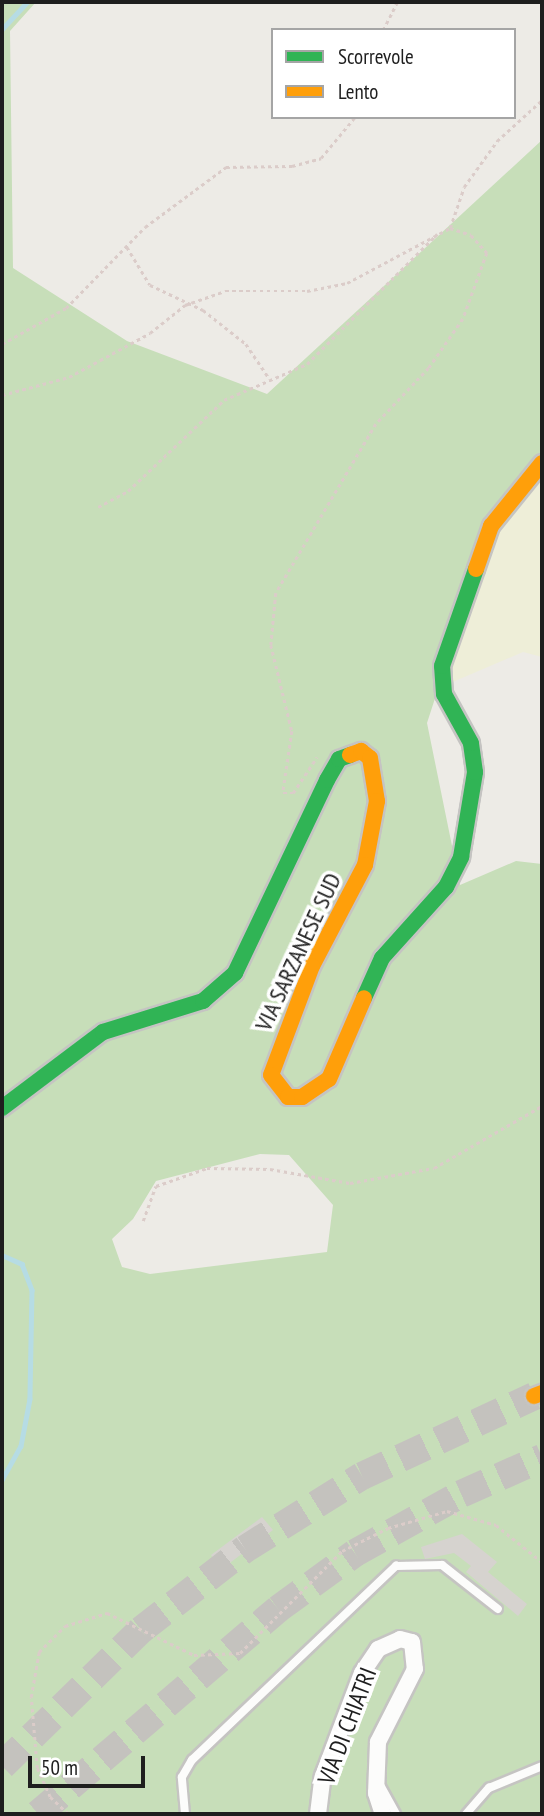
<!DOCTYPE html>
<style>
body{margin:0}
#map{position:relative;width:544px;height:1816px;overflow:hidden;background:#edebe6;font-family:"PT Sans Narrow",sans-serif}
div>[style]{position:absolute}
.farmland>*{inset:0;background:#eeeed8}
.forest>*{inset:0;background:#c7deb9}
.stream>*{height:4.5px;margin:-2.25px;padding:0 2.25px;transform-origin:2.25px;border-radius:2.25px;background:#b6dce4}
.building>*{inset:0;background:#d6d3cf}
.highway-tunnel>*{height:28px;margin-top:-14px;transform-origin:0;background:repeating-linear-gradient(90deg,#c4c2be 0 28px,transparent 0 42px)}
.path>*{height:2.5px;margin-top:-1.25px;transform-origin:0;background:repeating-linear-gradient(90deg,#dbccc9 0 3.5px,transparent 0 7px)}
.roads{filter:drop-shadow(2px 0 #c5c4c2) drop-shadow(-2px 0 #c5c4c2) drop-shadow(0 2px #c5c4c2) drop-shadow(0 -2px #c5c4c2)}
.lane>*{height:8px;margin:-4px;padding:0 4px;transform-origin:4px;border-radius:4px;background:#fcfcfb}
.street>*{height:16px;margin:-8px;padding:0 8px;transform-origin:8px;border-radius:8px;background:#fcfcfb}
.fast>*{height:16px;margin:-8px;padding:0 8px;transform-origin:8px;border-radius:8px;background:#30b455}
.slow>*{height:16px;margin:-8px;padding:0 8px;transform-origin:8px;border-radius:8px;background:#ff9f0a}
span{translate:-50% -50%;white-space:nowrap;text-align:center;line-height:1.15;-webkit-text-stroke:7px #fff;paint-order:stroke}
.street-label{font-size:24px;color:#1e1e1e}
.frame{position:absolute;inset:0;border:4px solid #1e1e1e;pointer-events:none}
.legend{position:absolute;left:271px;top:28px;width:245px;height:91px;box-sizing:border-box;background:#fff;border:2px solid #a5a5a5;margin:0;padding:9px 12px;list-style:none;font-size:21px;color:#1e1e1e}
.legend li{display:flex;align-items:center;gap:14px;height:35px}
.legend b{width:35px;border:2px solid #a5a5a5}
.scale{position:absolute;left:28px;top:1756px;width:117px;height:32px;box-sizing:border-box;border:4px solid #1e1e1e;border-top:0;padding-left:9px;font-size:21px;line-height:24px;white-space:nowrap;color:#1e1e1e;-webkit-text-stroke:5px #fff;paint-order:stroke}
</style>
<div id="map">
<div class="farmland">
<div style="clip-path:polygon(542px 468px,542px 657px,523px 652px,441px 687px,491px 526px)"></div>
</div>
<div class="forest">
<div style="clip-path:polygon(evenodd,2px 2px,36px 2px,10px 31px,13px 268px,127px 341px,267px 394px,542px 140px,542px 468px,491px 526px,427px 723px,460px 885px,516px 861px,542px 864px,542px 1814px,2px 1814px,2px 2px,260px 1154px,289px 1155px,333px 1205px,327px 1252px,150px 1274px,122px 1267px,112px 1239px,133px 1219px,156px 1181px,260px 1154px)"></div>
</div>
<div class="stream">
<div style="left:2px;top:29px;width:37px;rotate:-47deg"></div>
<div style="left:2px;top:1255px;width:22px;rotate:24deg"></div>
<div style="left:22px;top:1264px;width:28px;rotate:69deg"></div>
<div style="left:32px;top:1290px;width:109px;rotate:91.1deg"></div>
<div style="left:30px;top:1399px;width:48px;rotate:100.8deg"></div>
<div style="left:21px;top:1446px;width:39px;rotate:119deg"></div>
</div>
<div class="building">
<div style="clip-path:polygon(262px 1517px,273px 1530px,222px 1569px,211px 1555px)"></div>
<div style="clip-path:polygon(462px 1534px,497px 1562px,488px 1572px,527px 1604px,518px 1616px,466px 1572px,471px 1566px,454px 1553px,425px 1559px,421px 1547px)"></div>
</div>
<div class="highway-tunnel">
<div style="left:2px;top:1766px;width:194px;rotate:-44.4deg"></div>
<div style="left:141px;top:1630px;width:132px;rotate:-37.9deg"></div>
<div style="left:245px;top:1549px;width:138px;rotate:-32deg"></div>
<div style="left:362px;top:1476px;width:190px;rotate:-24.9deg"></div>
<div style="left:38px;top:1814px;width:316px;rotate:-40.5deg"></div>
<div style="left:278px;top:1609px;width:95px;rotate:-36deg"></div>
<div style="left:355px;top:1553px;width:121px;rotate:-29.1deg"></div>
<div style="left:461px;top:1494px;width:89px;rotate:-24deg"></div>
</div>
<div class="path">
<div style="left:383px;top:30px;width:31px;rotate:-63deg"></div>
<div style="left:450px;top:228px;width:43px;rotate:-71.1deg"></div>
<div style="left:464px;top:187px;width:57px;rotate:-54.3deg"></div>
<div style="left:497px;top:141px;width:61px;rotate:-42.3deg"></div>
<div style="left:127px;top:247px;width:44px;rotate:58.8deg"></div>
<div style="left:150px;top:285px;width:59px;rotate:25.3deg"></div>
<div style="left:203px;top:310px;width:55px;rotate:38.3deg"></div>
<div style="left:246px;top:344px;width:41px;rotate:55.9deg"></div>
<div style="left:2px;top:344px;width:73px;rotate:-29.4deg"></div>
<div style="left:66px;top:308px;width:113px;rotate:-45.7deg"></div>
<div style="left:145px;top:227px;width:101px;rotate:-36.5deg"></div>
<div style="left:226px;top:167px;width:66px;rotate:-0.9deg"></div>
<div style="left:292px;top:166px;width:30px;rotate:-15deg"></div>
<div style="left:321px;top:158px;width:53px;rotate:-50.3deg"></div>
<div style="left:2px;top:395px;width:69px;rotate:-15deg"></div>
<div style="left:69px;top:377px;width:92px;rotate:-28.5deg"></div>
<div style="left:150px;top:333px;width:45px;rotate:-38.7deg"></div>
<div style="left:185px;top:305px;width:42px;rotate:-19.3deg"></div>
<div style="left:225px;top:291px;width:82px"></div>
<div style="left:307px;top:291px;width:41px;rotate:-11.3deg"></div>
<div style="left:347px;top:283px;width:117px;rotate:-28.1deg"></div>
<div style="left:450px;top:228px;width:22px;rotate:18deg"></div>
<div style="left:471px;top:235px;width:24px;rotate:48deg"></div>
<div style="left:487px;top:253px;width:70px;rotate:110deg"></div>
<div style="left:463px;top:319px;width:60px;rotate:124.8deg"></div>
<div style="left:429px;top:368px;width:77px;rotate:133.4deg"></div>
<div style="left:376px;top:424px;width:196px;rotate:120.6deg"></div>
<div style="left:276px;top:593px;width:52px;rotate:95.5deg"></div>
<div style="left:271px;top:645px;width:89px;rotate:76.3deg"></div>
<div style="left:292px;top:731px;width:63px;rotate:98.3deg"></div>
<div style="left:283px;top:793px;width:10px"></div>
<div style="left:293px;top:793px;width:43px;rotate:-56.3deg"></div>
<div style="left:98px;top:507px;width:34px;rotate:-28deg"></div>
<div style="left:128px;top:491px;width:132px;rotate:-43.5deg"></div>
<div style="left:224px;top:400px;width:90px;rotate:-23.4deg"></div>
<div style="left:307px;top:364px;width:184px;rotate:-45deg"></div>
<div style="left:143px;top:1221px;width:37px;rotate:-70deg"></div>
<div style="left:156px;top:1186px;width:54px;rotate:-19.4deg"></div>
<div style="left:207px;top:1168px;width:63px;rotate:0.9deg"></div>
<div style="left:270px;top:1169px;width:81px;rotate:9.9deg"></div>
<div style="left:350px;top:1183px;width:85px;rotate:-10.1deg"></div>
<div style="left:434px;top:1168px;width:125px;rotate:-29.9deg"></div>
<div style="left:68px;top:1814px;width:25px;rotate:-137deg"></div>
<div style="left:50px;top:1797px;width:32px;rotate:-114deg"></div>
<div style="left:37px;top:1768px;width:71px;rotate:-94.8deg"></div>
<div style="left:31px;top:1697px;width:46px;rotate:-79.9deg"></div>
<div style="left:39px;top:1652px;width:37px;rotate:-45deg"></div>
<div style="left:65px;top:1626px;width:44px;rotate:-17.2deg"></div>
<div style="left:107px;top:1613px;width:97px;rotate:25.8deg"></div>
<div style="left:194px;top:1655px;width:46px;rotate:-2.5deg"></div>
<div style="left:240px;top:1653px;width:144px;rotate:-45deg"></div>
<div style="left:342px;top:1551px;width:51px;rotate:-26.6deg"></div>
<div style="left:388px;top:1528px;width:61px;rotate:-16.1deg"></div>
<div style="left:447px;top:1511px;width:51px;rotate:15.9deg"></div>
<div style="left:496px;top:1525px;width:59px;rotate:38.8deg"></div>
</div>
<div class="roads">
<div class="lane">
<div style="left:379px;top:1783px;width:35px;rotate:61deg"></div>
<div style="left:185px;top:1814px;width:37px;rotate:-95deg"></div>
<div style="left:182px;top:1777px;width:20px;rotate:-60deg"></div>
<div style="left:192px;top:1760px;width:282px;rotate:-43.6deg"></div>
<div style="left:396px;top:1566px;width:46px;rotate:-1.2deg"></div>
<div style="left:442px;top:1565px;width:71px;rotate:38.2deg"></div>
<div style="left:466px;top:1814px;width:35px;rotate:-49deg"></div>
<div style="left:489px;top:1788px;width:57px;rotate:-22.5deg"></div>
</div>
<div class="street">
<div style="left:318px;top:1814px;width:38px;rotate:-83deg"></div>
<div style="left:323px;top:1776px;width:110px;rotate:-69.3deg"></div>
<div style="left:362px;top:1673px;width:29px;rotate:-56deg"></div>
<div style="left:378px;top:1649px;width:24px;rotate:-24deg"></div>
<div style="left:400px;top:1639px;width:12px;rotate:14deg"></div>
<div style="left:412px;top:1642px;width:27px;rotate:84deg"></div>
<div style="left:415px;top:1669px;width:82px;rotate:116.9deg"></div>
<div style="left:378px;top:1742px;width:51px;rotate:92.2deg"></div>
<div style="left:376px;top:1793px;width:22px;rotate:72deg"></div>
</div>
<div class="fast">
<div style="left:364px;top:998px;width:44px;rotate:-65.8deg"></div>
<div style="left:382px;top:958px;width:96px;rotate:-48deg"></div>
<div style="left:446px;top:887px;width:34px;rotate:-63deg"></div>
<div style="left:461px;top:857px;width:86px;rotate:-80.6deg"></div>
<div style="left:475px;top:772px;width:29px;rotate:-98deg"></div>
<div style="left:471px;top:743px;width:56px;rotate:-118.9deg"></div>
<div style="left:444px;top:694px;width:28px;rotate:-94deg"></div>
<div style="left:442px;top:666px;width:103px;rotate:-70.7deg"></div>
<div style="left:2px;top:1108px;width:126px;rotate:-37deg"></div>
<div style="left:103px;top:1032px;width:105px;rotate:-17.2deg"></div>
<div style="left:203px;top:1001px;width:43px;rotate:-41.2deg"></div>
<div style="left:235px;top:973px;width:214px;rotate:-64.5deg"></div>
<div style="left:327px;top:780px;width:24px;rotate:-60deg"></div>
<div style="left:339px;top:759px;width:12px;rotate:-20deg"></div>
</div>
<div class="slow">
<div style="left:476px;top:569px;width:46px;rotate:-70.8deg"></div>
<div style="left:491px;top:526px;width:81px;rotate:-51deg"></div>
<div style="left:350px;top:755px;width:12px;rotate:-20deg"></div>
<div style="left:361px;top:751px;width:11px;rotate:38deg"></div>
<div style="left:370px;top:758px;width:44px;rotate:80.8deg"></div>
<div style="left:377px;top:801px;width:65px;rotate:100.6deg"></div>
<div style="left:365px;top:865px;width:114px;rotate:117.7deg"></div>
<div style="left:312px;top:966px;width:116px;rotate:110.6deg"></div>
<div style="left:271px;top:1075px;width:28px;rotate:52deg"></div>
<div style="left:288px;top:1097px;width:14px"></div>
<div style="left:302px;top:1097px;width:32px;rotate:-34deg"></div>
<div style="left:329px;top:1079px;width:88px;rotate:-66.6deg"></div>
<div style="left:534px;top:1396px;width:9px;rotate:-21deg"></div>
</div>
</div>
<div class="street-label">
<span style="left:298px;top:952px;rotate:-65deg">VIA SARZANESE SUD</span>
<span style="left:347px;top:1726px;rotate:-69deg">VIA DI CHIATRI</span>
</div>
<div class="frame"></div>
<ul class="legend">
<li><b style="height:9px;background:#30b455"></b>Scorrevole</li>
<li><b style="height:9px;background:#ff9f0a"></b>Lento</li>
</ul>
<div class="scale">50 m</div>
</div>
